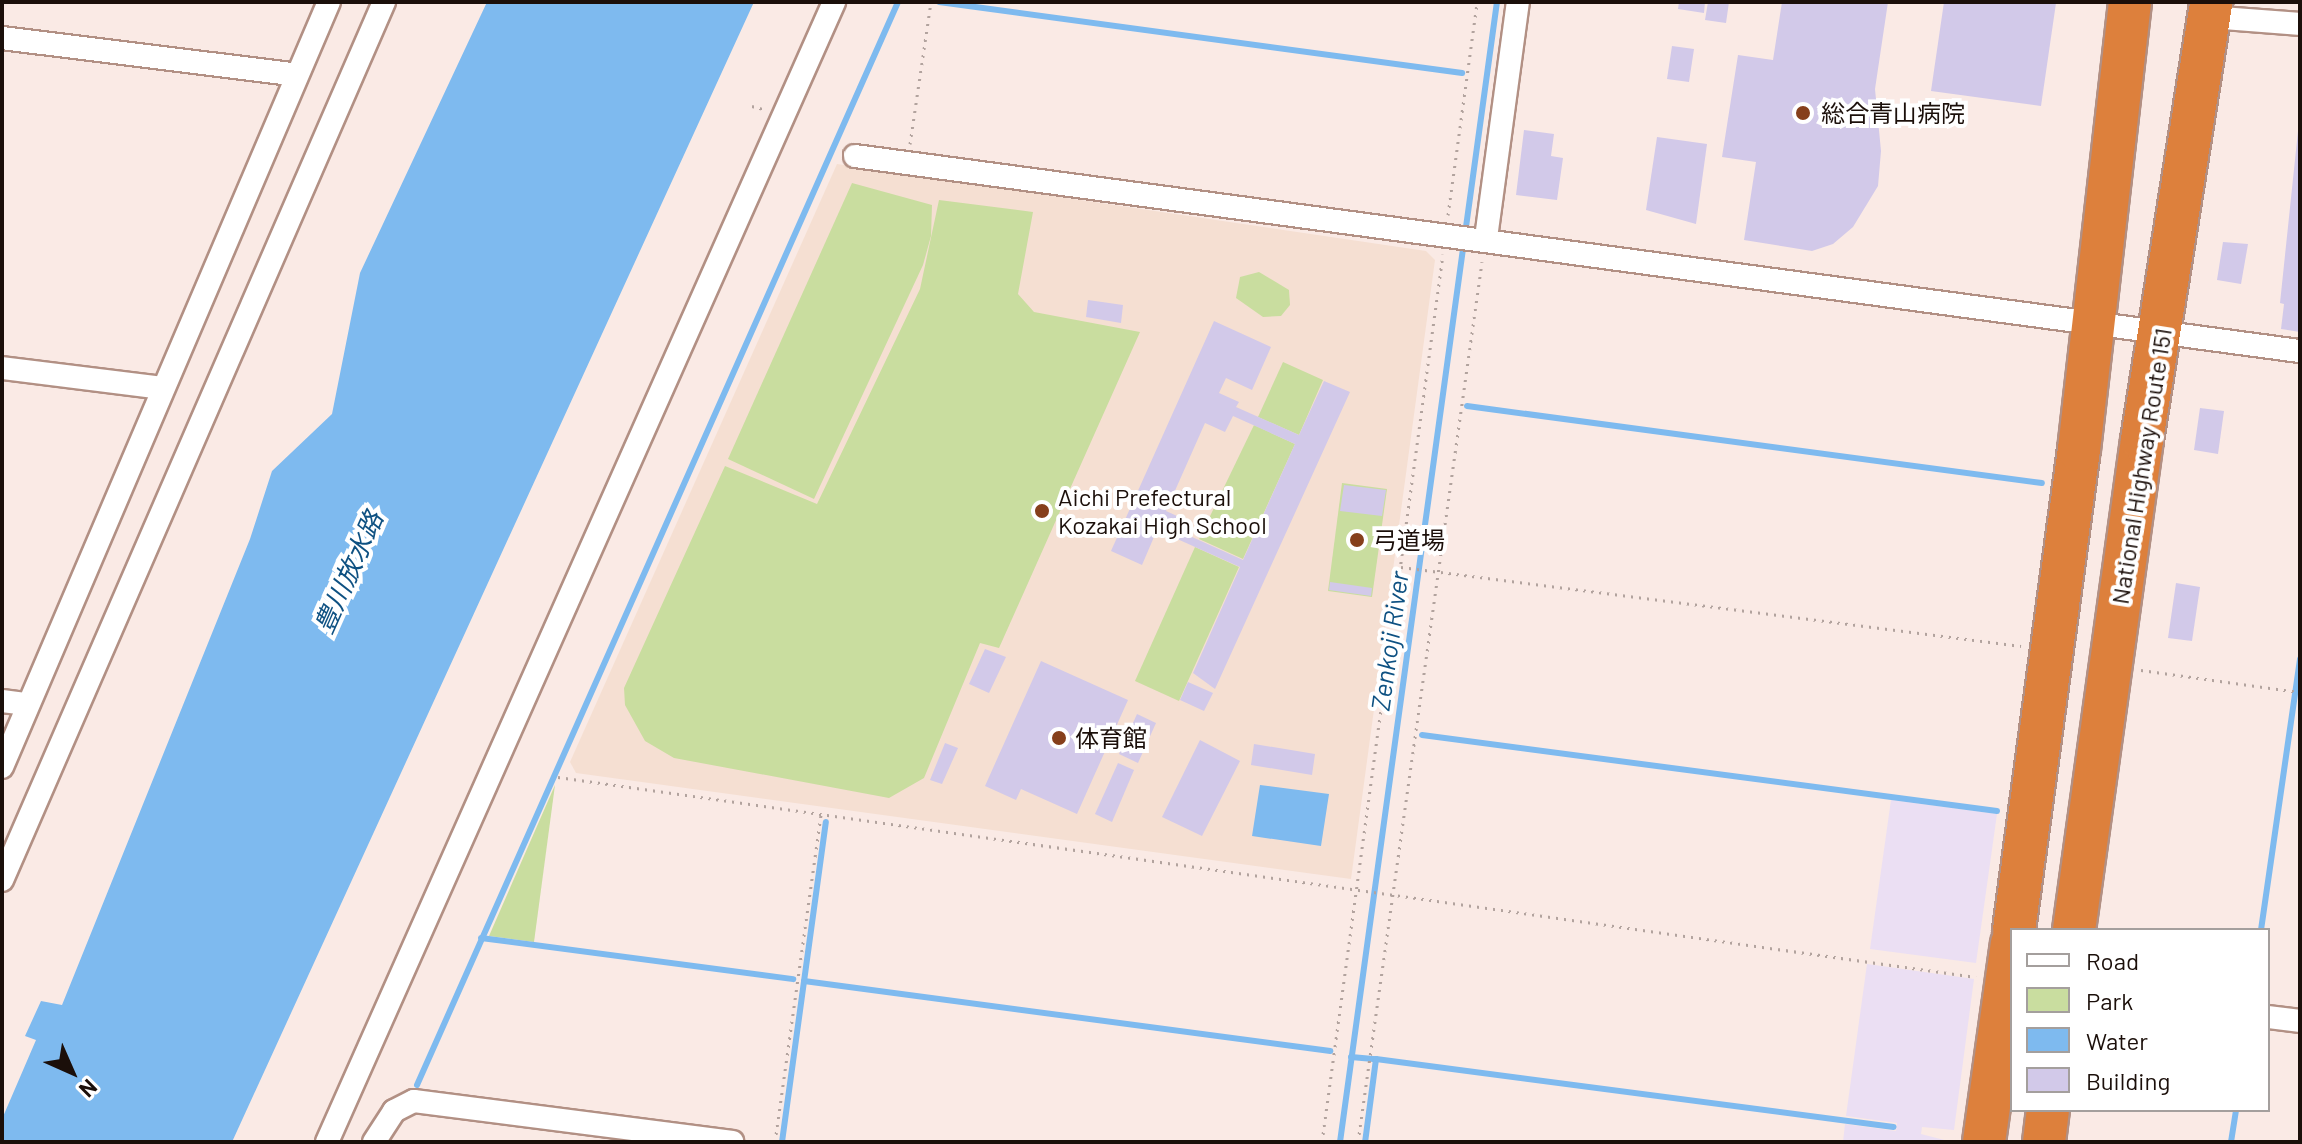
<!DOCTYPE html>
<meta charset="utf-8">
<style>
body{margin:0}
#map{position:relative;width:2302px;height:1144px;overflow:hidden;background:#faeae5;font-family:Barlow,"Noto Sans JP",sans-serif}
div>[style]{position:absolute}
.industrial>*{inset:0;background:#ebdff3}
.education>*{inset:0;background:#f5dfd2}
.green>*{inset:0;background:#c9dd9f}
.water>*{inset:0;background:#7ebaef}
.stream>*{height:6px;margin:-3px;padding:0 3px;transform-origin:3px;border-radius:3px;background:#7ebaef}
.building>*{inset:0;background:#d2c9e9}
.path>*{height:3px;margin-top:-1.5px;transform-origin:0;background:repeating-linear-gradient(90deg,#b2a39e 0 2px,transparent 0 8px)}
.roads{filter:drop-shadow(2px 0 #b29084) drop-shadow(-2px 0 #b29084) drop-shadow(0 2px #b29084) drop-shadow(0 -2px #b29084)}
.street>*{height:22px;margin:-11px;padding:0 11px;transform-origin:11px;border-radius:11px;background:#fff}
.highway>*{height:42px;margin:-21px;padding:0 21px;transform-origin:21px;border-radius:21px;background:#dd803c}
.dots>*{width:22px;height:22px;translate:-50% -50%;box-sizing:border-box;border:4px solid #fff;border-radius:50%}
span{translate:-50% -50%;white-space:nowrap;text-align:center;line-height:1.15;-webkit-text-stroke:8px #fff;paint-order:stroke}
.poi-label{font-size:24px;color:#1b0f0a}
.left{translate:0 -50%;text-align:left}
.street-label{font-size:24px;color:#1b0f0a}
.water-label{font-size:26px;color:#0e5182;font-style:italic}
.frame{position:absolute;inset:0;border:4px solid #1b0f0a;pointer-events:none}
.legend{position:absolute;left:2010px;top:928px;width:260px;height:184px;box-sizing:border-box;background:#fff;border:2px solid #a49f9d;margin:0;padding:10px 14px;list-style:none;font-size:24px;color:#1b0f0a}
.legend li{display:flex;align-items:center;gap:16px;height:40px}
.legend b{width:40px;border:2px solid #a49f9d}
.north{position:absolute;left:32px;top:1032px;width:80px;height:80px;-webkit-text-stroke:6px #fff;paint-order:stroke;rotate:135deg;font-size:22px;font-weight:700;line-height:32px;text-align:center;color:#1b0f0a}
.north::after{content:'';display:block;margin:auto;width:28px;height:36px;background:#1b0f0a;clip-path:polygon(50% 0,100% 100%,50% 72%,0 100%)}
</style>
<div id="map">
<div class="industrial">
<div style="clip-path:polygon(1891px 800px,1997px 814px,1976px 963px,1870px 949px)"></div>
<div style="clip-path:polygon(1867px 964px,1974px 979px,1954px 1130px,1922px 1127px,1921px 1134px,1952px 1142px,1843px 1142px,1845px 1124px,1896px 1131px,1897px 1123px,1846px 1116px)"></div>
</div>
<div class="education">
<div style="clip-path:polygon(837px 164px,1426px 251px,1435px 260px,1351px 879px,576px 773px,570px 762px)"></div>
</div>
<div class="green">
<div style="clip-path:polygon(852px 183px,932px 205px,931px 236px,923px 265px,814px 499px,728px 459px)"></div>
<div style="clip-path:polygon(939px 200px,1033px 212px,1018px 294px,1034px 312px,1140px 332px,999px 648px,980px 643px,924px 778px,889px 798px,674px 758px,645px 741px,625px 705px,624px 688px,725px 466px,817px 504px,920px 289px)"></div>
<div style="clip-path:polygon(1259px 272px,1289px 290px,1290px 305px,1281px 316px,1263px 317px,1236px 298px,1240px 277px)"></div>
<div style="clip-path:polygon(1283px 362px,1323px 380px,1299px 435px,1258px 417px)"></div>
<div style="clip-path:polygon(1254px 425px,1295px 444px,1243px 559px,1199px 539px)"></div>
<div style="clip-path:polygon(1342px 483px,1387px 489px,1372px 597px,1328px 591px)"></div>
<div style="clip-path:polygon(1195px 547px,1239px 567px,1179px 701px,1135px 681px)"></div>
<div style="clip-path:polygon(555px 785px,534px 942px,489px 936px)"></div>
</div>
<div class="water">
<div style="clip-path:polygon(487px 2px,754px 2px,232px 1142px,2px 1142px,2px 1119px,36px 1040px,25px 1036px,41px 1001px,62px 1005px,250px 539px,272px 471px,332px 414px,360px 273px)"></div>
<div style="clip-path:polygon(1260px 785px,1329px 794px,1321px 846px,1252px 836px)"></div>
</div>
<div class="stream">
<div style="left:939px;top:2px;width:528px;rotate:7.73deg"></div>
<div style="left:1467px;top:406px;width:580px;rotate:7.63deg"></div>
<div style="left:1422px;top:735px;width:580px;rotate:7.53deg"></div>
<div style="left:2261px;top:930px;width:274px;rotate:-81.8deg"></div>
<div style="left:481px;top:938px;width:315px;rotate:7.5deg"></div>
<div style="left:804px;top:981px;width:531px;rotate:7.58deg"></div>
<div style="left:1351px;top:1057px;width:25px;rotate:5deg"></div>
<div style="left:1376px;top:1059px;width:84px;rotate:97.5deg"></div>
<div style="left:1376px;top:1059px;width:522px;rotate:7.48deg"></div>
<div style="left:417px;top:1085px;width:1185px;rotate:-66.05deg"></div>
<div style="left:782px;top:1142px;width:323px;rotate:-82.2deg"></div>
<div style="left:1340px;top:1142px;width:1151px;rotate:-82.16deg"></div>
<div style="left:2231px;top:1142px;width:32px;rotate:-81deg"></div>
</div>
<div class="building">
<div style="clip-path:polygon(1679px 2px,1705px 2px,1704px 13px,1678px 9px)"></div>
<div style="clip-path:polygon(1708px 2px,1729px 2px,1726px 23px,1705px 20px)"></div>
<div style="clip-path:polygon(1782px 2px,1888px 2px,1875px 89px,1881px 151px,1878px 186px,1853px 227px,1833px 244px,1812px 251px,1744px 240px,1756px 162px,1722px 157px,1738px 55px,1773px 60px)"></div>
<div style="clip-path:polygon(1944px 2px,2056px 3px,2041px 106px,1931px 91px)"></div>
<div style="clip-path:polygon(1672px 46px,1694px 49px,1689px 82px,1667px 79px)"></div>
<div style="clip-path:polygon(1524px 130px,1554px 134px,1551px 156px,1563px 158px,1557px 200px,1516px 195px)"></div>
<div style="clip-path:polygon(2298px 131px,2300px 131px,2300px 332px,2281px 329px,2284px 304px,2280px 303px)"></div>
<div style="clip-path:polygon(1657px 137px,1707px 144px,1696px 224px,1646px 210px)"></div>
<div style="clip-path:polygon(2223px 242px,2248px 244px,2241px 284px,2217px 280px)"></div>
<div style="clip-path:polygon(1088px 300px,1123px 305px,1121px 323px,1086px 317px)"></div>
<div style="clip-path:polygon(evenodd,1214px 321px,1271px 347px,1252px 390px,1226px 378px,1219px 393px,1239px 402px,1236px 407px,1299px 435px,1324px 381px,1350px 392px,1215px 689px,1193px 673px,1240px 567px,1157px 530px,1142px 565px,1111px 551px,1214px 321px,1233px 416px,1295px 444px,1243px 560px,1181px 532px,1186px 520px,1166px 511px,1205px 423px,1225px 432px,1233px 416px)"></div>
<div style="clip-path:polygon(2200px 408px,2224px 411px,2218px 454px,2194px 450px)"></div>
<div style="clip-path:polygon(1344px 485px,1386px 490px,1382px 516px,1340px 511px)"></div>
<div style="clip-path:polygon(1330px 582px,1372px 588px,1371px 596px,1329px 590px)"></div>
<div style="clip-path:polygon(2176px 583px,2200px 587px,2192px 641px,2168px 638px)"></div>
<div style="clip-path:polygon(985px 649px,1006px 657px,989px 693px,969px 684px)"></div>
<div style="clip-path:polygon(1041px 661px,1128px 700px,1077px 814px,1021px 789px,1016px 800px,985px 786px)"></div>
<div style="clip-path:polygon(1188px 682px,1213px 693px,1204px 711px,1180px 700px)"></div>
<div style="clip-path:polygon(1137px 714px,1156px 723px,1138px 763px,1119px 754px)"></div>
<div style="clip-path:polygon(1200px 740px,1240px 761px,1202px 836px,1162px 817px)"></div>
<div style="clip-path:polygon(945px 743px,958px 748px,942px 784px,930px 780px)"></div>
<div style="clip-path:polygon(1254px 744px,1315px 754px,1312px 775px,1251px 765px)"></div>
<div style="clip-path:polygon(1118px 763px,1134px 770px,1112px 822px,1095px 814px)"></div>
</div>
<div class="path">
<div style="left:752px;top:106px;width:11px;rotate:15deg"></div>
<div style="left:910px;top:144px;width:144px;rotate:-81.6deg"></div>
<div style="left:1448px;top:215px;width:215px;rotate:-82.2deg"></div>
<div style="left:1401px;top:567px;width:625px;rotate:7.26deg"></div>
<div style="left:2141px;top:670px;width:161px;rotate:7.9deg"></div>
<div style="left:558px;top:777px;width:1432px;rotate:8.03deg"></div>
<div style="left:775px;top:1142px;width:331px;rotate:-82deg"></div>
<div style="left:1322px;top:1142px;width:896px;rotate:-82.24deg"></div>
<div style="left:1358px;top:1142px;width:889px;rotate:-81.98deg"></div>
</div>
<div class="roads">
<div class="street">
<div style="left:2209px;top:17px;width:91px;rotate:4.4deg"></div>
<div style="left:2px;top:38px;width:297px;rotate:7.1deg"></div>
<div style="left:855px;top:156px;width:1458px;rotate:7.69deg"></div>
<div style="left:1486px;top:238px;width:238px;rotate:-82.3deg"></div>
<div style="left:2px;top:368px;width:161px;rotate:7.1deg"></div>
<div style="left:2px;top:701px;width:23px;rotate:7deg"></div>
<div style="left:2px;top:767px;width:832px;rotate:-66.86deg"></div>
<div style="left:2px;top:880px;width:958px;rotate:-66.49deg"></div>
<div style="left:2268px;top:1017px;width:32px;rotate:7deg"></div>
<div style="left:327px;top:1142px;width:1248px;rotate:-66.02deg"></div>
<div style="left:374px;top:1142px;width:37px;rotate:-57deg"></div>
<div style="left:394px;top:1111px;width:22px;rotate:-27deg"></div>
<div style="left:414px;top:1101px;width:321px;rotate:7.3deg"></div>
</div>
<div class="highway">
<div style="left:2014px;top:930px;width:484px;rotate:-82.3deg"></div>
<div style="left:2079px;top:450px;width:451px;rotate:-83.5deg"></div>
<div style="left:2074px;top:930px;width:495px;rotate:-82.1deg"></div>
<div style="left:2142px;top:440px;width:443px;rotate:-81deg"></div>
<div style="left:1984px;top:1142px;width:200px;rotate:-82deg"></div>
<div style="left:2044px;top:1142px;width:32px;rotate:-83deg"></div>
</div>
</div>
<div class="dots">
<div style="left:1803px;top:113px;background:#863f1b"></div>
<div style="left:1042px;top:511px;background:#863f1b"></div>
<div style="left:1357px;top:540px;background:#863f1b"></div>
<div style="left:1059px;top:738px;background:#863f1b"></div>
</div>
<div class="poi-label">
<span class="left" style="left:1821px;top:113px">総合青山病院</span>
<span class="left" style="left:1058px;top:511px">Aichi Prefectural<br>Kozakai High School</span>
<span class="left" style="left:1373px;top:540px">弓道場</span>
<span class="left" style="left:1075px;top:738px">体育館</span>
</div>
<div class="street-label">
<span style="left:2141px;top:466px;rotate:-81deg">National Highway Route 151</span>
</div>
<div class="water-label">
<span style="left:348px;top:572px;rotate:-66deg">豊川放水路</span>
<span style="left:1389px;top:641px;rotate:-82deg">Zenkoji River</span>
</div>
<div class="frame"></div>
<ul class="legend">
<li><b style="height:10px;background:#fff"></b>Road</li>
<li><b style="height:22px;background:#c9dd9f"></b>Park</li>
<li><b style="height:22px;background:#7ebaef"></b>Water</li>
<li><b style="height:22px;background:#d2c9e9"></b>Building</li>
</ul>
<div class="north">N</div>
</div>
